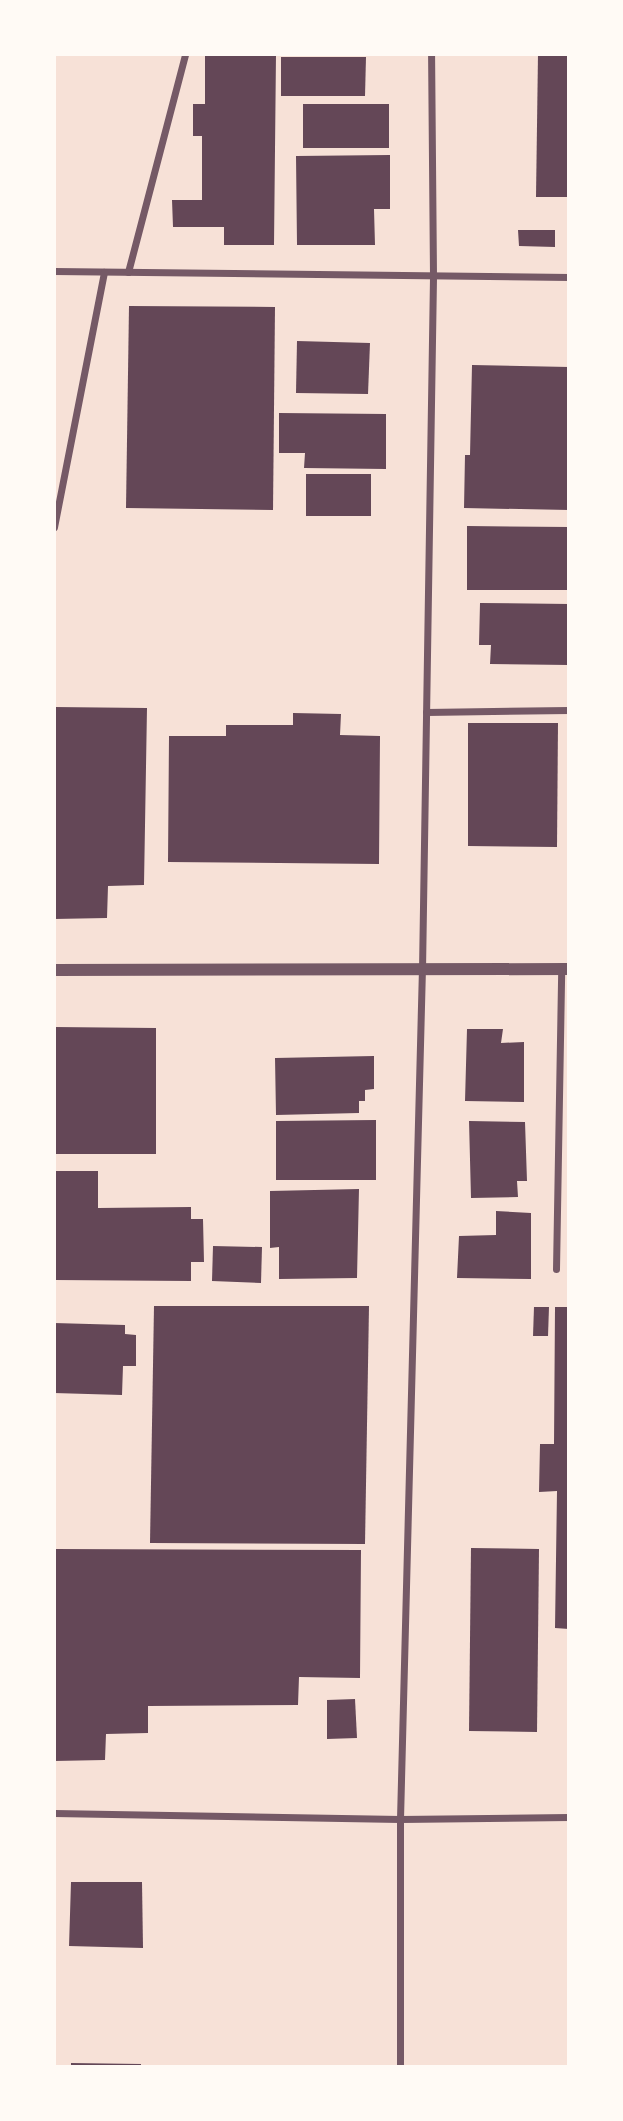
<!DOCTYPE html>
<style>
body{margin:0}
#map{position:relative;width:623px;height:2121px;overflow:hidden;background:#f7e1d7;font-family:"PT Sans",sans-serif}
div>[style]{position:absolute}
.building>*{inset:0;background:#644757}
.minor>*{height:7px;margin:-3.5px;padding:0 3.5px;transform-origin:3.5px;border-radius:3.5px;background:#755966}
.tertiary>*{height:12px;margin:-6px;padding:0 6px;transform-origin:6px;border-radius:6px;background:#755966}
span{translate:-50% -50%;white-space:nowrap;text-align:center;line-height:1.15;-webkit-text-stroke:6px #fffaf5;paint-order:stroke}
.frame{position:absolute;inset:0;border:56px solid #fffaf5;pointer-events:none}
</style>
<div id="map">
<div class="building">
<div style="clip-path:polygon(205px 54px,276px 54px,274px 245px,224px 245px,224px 227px,173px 227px,172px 200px,202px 200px,202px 136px,193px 136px,193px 104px,205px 104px)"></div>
<div style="clip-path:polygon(538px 54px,569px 54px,569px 197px,536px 197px)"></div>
<div style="clip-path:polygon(281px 57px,366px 57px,365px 96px,281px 96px)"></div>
<div style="clip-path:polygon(303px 104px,389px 104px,389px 148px,303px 148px)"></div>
<div style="clip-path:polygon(390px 155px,390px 209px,374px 209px,375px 245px,297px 245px,296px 156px)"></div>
<div style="clip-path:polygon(518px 230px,555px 230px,555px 247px,519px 246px)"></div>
<div style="clip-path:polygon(129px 306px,275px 307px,273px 510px,126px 508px)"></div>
<div style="clip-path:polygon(297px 341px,370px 343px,368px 394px,296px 393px)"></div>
<div style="clip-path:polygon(472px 365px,569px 367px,569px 510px,464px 508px,465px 455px,470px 455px)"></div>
<div style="clip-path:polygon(279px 413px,386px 414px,386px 469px,304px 468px,305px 453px,279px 453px)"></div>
<div style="clip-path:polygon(306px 474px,371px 474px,371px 516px,306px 516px)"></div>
<div style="clip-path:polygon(467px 526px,569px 527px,569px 590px,467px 590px)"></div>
<div style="clip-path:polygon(480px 603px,569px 604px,569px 665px,490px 664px,491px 645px,479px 645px)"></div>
<div style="clip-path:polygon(54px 707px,147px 708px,144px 885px,108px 886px,107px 918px,54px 919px)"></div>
<div style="clip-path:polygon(293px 713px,341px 714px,340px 735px,380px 736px,379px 864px,168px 862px,169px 736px,226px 736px,226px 725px,293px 725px)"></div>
<div style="clip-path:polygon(468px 723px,558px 723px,557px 847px,468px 846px)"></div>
<div style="clip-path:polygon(54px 1027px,156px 1028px,156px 1154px,54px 1154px)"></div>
<div style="clip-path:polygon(467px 1029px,503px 1029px,501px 1043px,524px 1042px,524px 1102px,465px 1101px)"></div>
<div style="clip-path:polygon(374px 1056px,374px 1089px,365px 1090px,365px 1101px,359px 1101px,359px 1113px,276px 1115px,275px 1058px)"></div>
<div style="clip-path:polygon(376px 1120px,376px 1180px,276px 1180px,276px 1121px)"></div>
<div style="clip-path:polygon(469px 1121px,525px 1122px,527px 1181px,517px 1181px,518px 1197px,471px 1198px)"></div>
<div style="clip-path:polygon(54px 1171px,98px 1171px,98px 1208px,191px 1207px,191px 1219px,203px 1219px,204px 1262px,191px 1262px,191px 1281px,54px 1280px)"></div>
<div style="clip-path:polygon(359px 1189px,357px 1278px,279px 1279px,279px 1247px,270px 1248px,270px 1191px)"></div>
<div style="clip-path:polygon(496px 1211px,531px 1213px,531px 1279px,457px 1278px,459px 1236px,496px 1235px)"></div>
<div style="clip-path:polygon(213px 1246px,262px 1247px,261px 1283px,212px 1281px)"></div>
<div style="clip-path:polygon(154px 1306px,369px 1306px,365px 1544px,150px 1543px)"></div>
<div style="clip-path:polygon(534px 1307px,549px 1307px,548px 1336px,533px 1336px)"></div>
<div style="clip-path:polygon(555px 1307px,569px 1307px,569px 1629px,555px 1628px,557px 1491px,539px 1492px,540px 1444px,554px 1444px)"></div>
<div style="clip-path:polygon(54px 1323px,125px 1325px,125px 1334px,136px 1335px,136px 1366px,123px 1366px,122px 1395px,54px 1393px)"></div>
<div style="clip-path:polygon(471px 1548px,539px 1549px,537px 1732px,469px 1731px)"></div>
<div style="clip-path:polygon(54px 1549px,361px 1550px,360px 1678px,299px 1677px,298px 1705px,148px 1706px,148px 1733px,106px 1734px,105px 1760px,54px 1761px)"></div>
<div style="clip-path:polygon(355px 1699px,357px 1738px,327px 1739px,327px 1700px)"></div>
<div style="clip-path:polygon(71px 1882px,142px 1882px,143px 1948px,69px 1946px)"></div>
<div style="clip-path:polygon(71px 2063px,141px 2064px,141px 2067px,71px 2067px)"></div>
</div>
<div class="minor">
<div style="left:54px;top:271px;width:515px;rotate:0.67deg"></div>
<div style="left:128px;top:272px;width:225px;rotate:-75.3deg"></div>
<div style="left:54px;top:527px;width:260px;rotate:-78.9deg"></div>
<div style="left:426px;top:712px;width:143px;rotate:-0.8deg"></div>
<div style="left:556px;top:1269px;width:300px;rotate:-89deg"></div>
<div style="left:54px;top:1813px;width:346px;rotate:1deg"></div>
<div style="left:400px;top:1819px;width:169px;rotate:-0.7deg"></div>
<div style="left:400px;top:2067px;width:248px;rotate:-90deg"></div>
<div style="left:400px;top:1819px;width:849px;rotate:-88.52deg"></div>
<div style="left:422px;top:970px;width:695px;rotate:-89.09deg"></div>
<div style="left:433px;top:275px;width:221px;rotate:-90.5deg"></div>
</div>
<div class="tertiary">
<div style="left:54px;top:970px;width:515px;rotate:-0.11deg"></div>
</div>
<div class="frame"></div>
</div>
